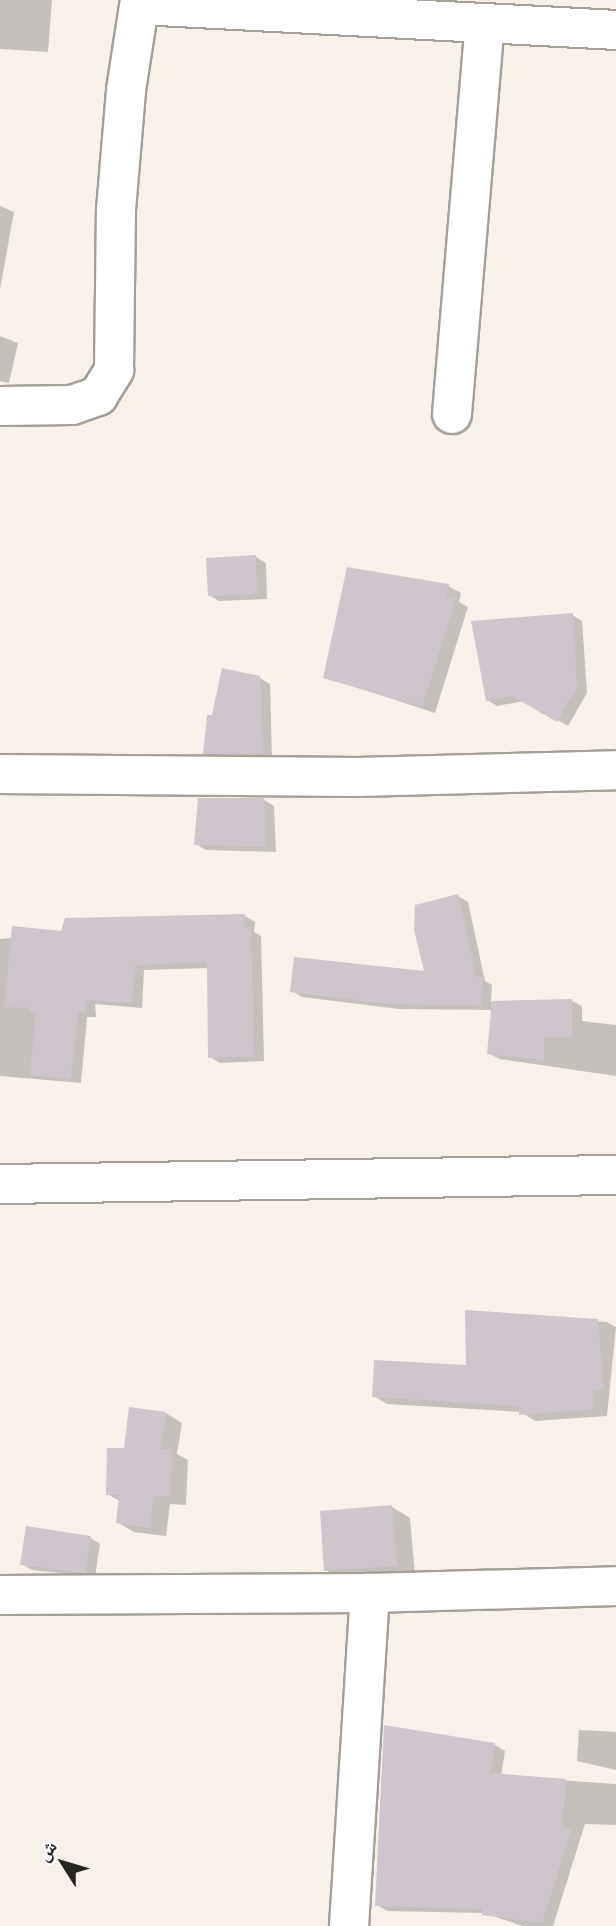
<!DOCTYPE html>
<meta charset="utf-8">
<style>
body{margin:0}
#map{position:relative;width:616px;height:1926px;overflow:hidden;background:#f7f1ea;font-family:"PT Serif","Noto Naskh Arabic",serif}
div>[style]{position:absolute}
.shadow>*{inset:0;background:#0003}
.building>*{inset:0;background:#cec6cc}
.roads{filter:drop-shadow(2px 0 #a49f97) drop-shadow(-2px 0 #a49f97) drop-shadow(0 2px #a49f97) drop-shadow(0 -2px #a49f97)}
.minor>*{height:38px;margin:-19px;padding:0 19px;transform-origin:19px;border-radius:19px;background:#fff}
span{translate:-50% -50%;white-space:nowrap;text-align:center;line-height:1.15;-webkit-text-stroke:5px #fff;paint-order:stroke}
.north{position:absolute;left:28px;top:1828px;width:70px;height:70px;-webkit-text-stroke:5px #fff;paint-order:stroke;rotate:307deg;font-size:19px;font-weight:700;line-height:28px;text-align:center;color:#272522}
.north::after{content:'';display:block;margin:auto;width:24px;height:32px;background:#272522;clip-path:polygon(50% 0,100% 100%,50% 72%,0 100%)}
</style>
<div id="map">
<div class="shadow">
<div style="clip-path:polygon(0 0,52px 0,48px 52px,0 49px)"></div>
<div style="clip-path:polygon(0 206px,14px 212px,0 289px)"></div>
<div style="clip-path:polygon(0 336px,18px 343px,9px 383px,0 381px)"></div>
<div style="clip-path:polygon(256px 557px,266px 563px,267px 599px,219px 601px,209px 595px)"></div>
<div style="clip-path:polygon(448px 586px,461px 593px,459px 602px,468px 607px,435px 713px,325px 677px)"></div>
<div style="clip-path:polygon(572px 615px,582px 621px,587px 693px,568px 726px,524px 701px,497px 706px,487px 700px)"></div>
<div style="clip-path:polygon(260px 678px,270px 684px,272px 759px,215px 759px,205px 753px,214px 716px)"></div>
<div style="clip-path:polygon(264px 800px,274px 806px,276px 852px,206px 850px,196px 844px)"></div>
<div style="clip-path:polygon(458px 896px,468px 902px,485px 981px,492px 985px,491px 1002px,572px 1001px,582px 1006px,582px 1021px,616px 1025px,616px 1076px,499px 1059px,489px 1053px,493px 1010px,399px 1009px,302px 997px,292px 991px,426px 973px)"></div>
<div style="clip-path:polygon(245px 916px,255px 922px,254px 932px,261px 936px,264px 1061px,220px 1063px,210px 1057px,209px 968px,144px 970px,142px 1008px,95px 1004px,96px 1017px,87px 1017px,81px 1083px,0 1076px,0 939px)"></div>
<div style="clip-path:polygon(467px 1312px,607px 1322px,616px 1327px,607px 1416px,535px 1421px,521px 1412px,387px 1404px,374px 1396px,467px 1367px)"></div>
<div style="clip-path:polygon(166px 1413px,182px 1423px,177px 1454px,188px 1460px,186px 1505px,170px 1504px,166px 1536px,134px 1532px,117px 1522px,120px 1501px,107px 1494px)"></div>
<div style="clip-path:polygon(392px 1507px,410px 1518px,415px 1576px,345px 1581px,326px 1570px)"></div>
<div style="clip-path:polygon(90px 1538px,100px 1544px,95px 1577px,32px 1570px,22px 1564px)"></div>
<div style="clip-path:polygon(579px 1730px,616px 1732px,616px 1770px,577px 1761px)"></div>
<div style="clip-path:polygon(495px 1745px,505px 1751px,501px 1776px,616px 1784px,616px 1825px,585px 1824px,553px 1926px,523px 1926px,483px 1913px,387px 1911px,377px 1905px)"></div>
</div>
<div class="building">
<div style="clip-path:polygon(256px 555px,257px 594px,208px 596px,206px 558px)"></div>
<div style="clip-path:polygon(347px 567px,449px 584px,446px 598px,456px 598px,422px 707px,323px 678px)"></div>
<div style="clip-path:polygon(573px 613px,577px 687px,557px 722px,512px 696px,486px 701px,471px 621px)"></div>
<div style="clip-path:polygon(222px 668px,260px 676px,263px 754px,203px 754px,207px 715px,212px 715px)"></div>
<div style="clip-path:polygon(198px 798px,264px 798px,266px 847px,194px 845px)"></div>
<div style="clip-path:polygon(458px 894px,476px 976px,483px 977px,481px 1006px,388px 1004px,290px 992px,294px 957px,424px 971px,414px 930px,415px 905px)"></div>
<div style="clip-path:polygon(245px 914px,244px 927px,251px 929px,254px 1056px,208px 1058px,207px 962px,135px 965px,132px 1003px,86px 1000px,86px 1012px,78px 1013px,71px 1079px,30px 1075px,36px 1013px,29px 1013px,29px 1008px,4px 1007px,12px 926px,61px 931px,65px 918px)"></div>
<div style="clip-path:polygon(572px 999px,572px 1037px,544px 1037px,544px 1060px,487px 1054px,492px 1001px)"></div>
<div style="clip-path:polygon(465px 1310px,598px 1319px,604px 1389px,593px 1390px,594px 1409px,519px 1415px,519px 1406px,372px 1397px,374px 1360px,466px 1365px)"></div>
<div style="clip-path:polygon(129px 1407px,166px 1412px,161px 1449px,172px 1449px,171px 1497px,154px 1496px,150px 1528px,116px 1523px,119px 1495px,106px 1495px,107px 1448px,124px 1448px)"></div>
<div style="clip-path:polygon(392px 1505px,397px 1566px,324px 1571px,320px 1511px)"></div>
<div style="clip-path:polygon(26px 1526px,91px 1536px,85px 1573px,20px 1565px)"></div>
<div style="clip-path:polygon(384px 1725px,495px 1743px,490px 1773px,566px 1779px,562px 1827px,571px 1830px,542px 1923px,482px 1915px,482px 1909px,375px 1906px)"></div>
</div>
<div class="roads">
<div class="minor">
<div style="left:140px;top:5px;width:477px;rotate:3deg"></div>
<div style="left:0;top:406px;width:72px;rotate:-0.8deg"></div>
<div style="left:72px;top:405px;width:28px;rotate:-19deg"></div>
<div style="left:98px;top:396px;width:31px;rotate:-58deg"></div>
<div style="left:114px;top:370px;width:160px;rotate:-89.3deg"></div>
<div style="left:116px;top:210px;width:120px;rotate:-85.2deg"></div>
<div style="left:126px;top:90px;width:91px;rotate:-81.2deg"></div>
<div style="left:452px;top:414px;width:392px;rotate:-85.2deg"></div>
<div style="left:0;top:774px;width:357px;rotate:0.5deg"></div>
<div style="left:357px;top:777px;width:259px;rotate:-1.5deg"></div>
<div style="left:0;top:1184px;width:616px;rotate:-0.84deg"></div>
<div style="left:0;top:1595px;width:370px;rotate:-0.3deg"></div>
<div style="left:370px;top:1593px;width:246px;rotate:-1.6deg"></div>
<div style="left:349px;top:1926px;width:334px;rotate:-86.4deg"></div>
</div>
</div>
<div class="north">ش</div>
</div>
